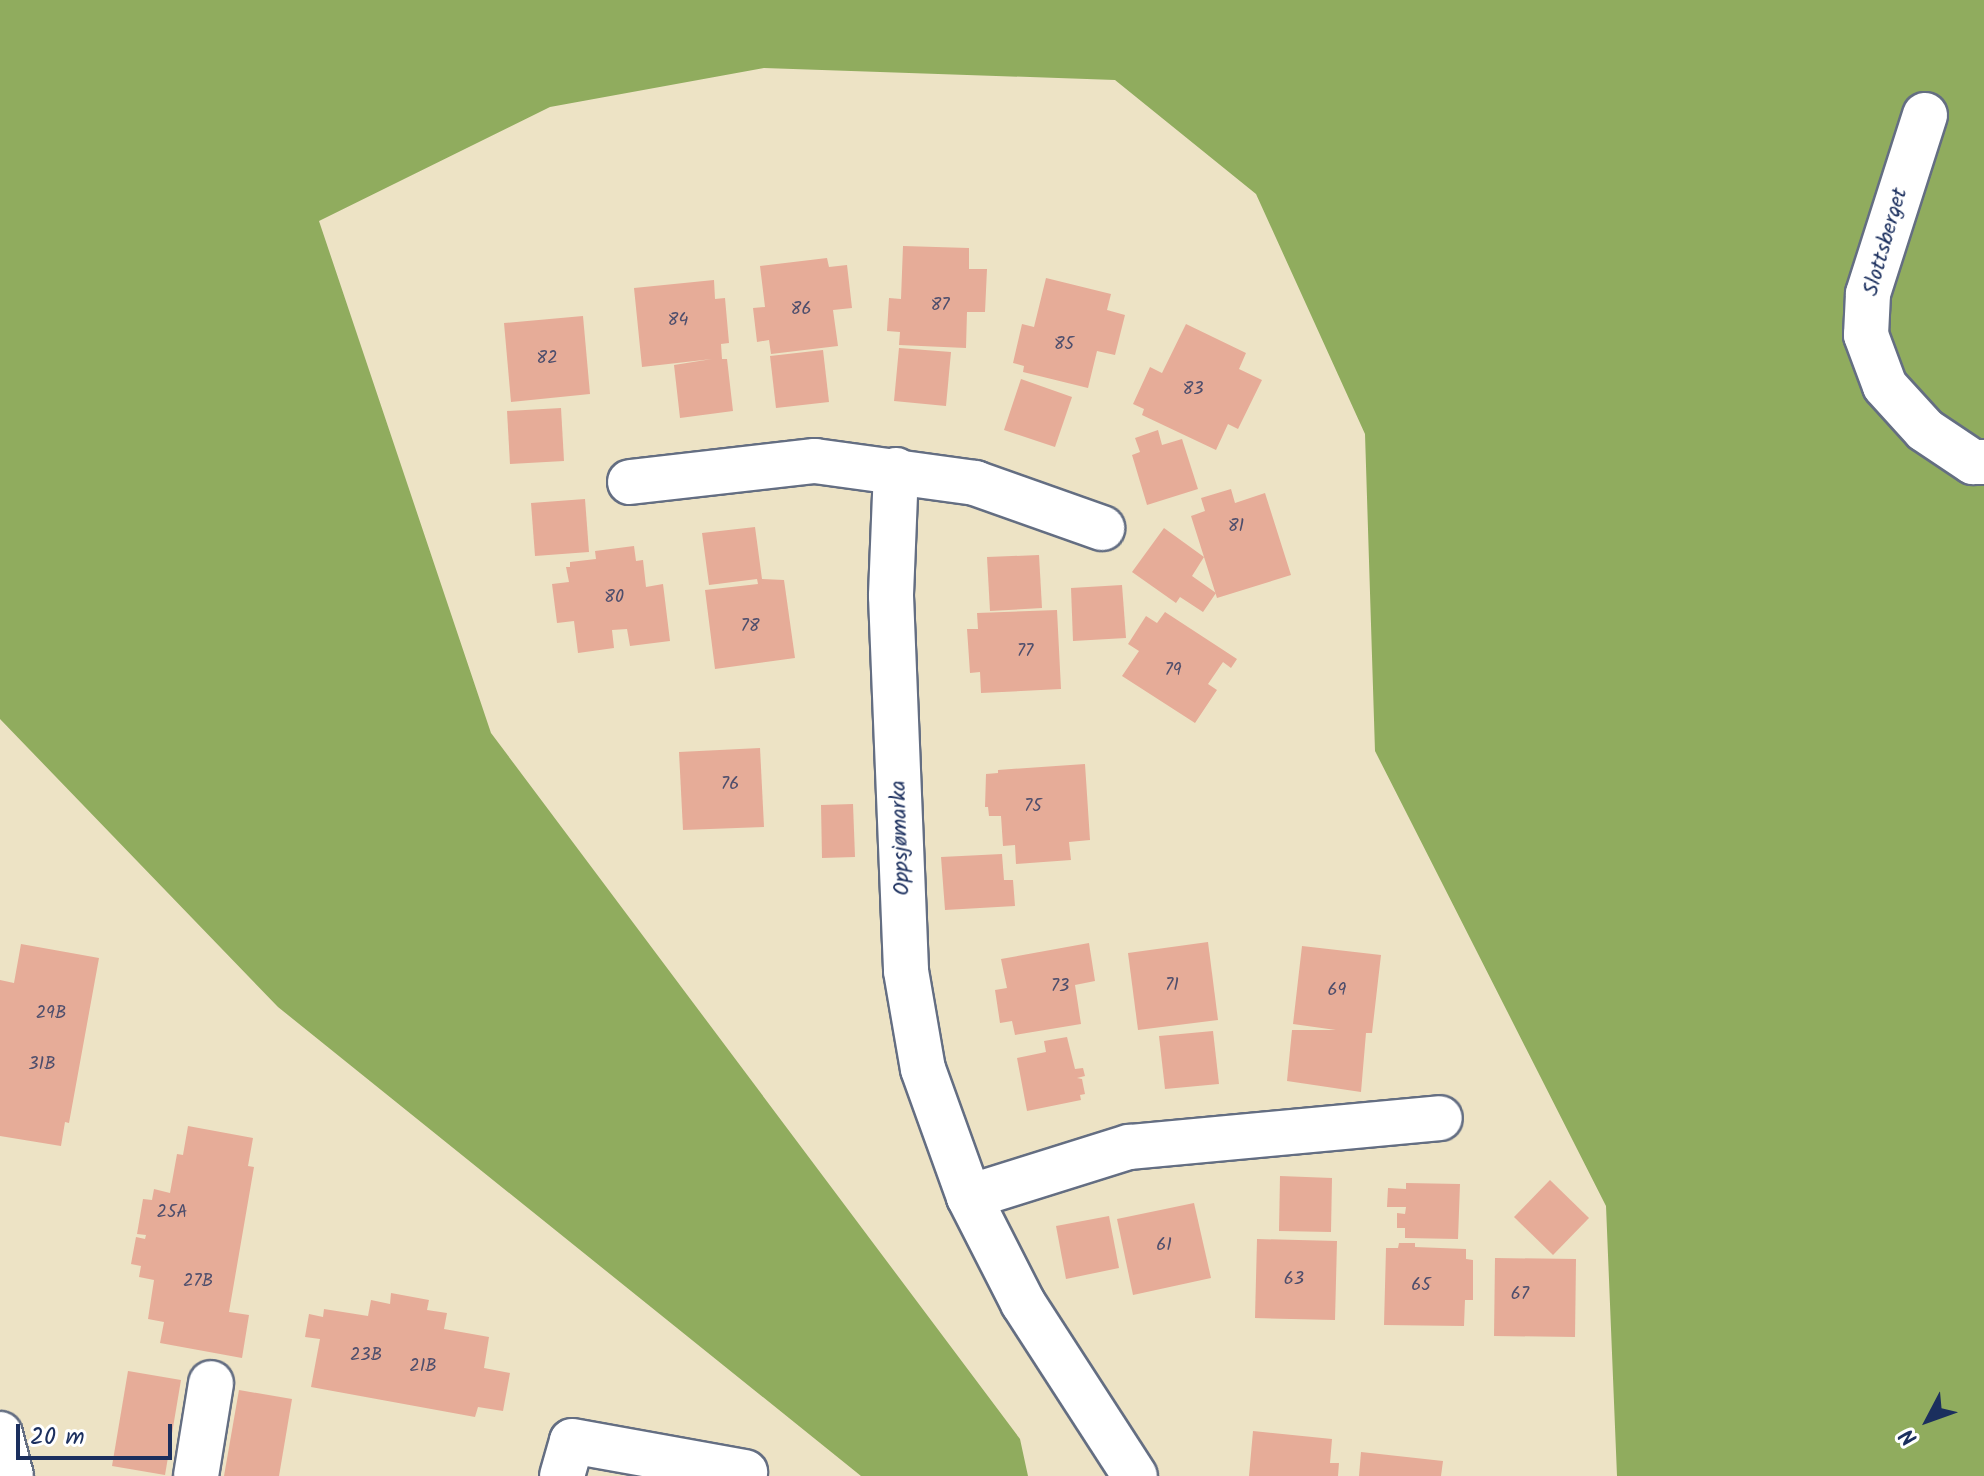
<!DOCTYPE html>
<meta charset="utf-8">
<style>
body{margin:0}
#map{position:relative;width:1984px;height:1476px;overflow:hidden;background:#ede3c5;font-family:Kalam,sans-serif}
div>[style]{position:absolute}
.forest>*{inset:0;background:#90ac5e}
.building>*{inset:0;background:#e6ac98}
.roads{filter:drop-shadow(2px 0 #646e82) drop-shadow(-2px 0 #646e82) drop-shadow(0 2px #646e82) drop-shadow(0 -2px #646e82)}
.minor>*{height:44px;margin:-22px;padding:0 22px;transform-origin:22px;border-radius:22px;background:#fff}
span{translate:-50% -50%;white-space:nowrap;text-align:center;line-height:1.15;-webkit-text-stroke:6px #fff;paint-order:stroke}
.number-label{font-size:18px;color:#4e4e6c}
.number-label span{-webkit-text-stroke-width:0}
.street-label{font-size:22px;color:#1b2f5e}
.north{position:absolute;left:1888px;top:1380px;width:80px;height:80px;-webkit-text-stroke:6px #fff;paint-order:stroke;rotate:229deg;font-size:22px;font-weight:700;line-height:32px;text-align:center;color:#1b2f5e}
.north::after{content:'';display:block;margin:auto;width:28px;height:36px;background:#1b2f5e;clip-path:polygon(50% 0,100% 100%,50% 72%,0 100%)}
.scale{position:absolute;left:16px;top:1424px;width:156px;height:36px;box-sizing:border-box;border:4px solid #1b2f5e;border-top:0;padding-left:10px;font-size:24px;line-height:28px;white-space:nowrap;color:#1b2f5e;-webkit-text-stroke:6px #fff;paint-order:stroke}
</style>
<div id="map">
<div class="forest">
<div style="clip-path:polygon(0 0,1984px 0,1984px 1476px,1617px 1476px,1606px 1206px,1375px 751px,1365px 434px,1256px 194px,1115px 80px,764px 68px,550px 107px,319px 221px,491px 733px,1020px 1439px,1028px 1476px,861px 1476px,278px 1007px,0 719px)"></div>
</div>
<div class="building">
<div style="clip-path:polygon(903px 246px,969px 248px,969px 269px,987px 269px,985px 312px,967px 312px,966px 348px,899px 345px,900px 332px,887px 331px,889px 298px,901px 299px)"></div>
<div style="clip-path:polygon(827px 258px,829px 267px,847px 265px,852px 308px,833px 310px,838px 346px,771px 354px,769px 340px,757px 342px,753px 308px,765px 307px,760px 266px)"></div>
<div style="clip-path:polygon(1046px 278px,1111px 294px,1107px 310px,1125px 315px,1115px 355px,1097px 351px,1088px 388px,1023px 372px,1024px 366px,1013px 363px,1022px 324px,1034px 327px)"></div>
<div style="clip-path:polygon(714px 280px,715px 299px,725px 298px,729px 343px,721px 344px,722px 359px,727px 359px,733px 411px,680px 418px,674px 365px,712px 359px,642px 367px,634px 288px)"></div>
<div style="clip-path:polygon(583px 316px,590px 394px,511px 402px,504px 323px)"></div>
<div style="clip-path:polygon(1186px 324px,1246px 353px,1239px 369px,1262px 380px,1238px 429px,1228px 424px,1216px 450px,1142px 415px,1144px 409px,1133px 404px,1150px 367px,1162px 373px)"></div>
<div style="clip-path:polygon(899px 348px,951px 352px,946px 406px,894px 401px)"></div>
<div style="clip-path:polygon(823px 350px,829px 402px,776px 408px,770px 356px)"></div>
<div style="clip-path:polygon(1021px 379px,1072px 397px,1055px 447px,1004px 430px)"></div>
<div style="clip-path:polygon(561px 408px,564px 461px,510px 464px,507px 411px)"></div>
<div style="clip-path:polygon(1158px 430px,1162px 445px,1182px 439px,1198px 489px,1147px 505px,1132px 455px,1140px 452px,1135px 438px)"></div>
<div style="clip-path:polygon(1231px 489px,1235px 503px,1265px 493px,1291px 575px,1217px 598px,1191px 516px,1205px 511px,1201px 498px)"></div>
<div style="clip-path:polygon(585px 499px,589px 552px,535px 556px,531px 503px)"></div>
<div style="clip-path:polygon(755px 527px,762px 579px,784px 580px,795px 658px,715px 669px,705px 590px,758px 584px,757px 579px,709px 585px,702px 533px)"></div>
<div style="clip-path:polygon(1164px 528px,1204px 557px,1192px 576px,1216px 593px,1203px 612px,1180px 597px,1176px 603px,1132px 572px)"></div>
<div style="clip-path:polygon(634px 546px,636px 561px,643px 560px,646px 587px,663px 584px,670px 641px,630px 646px,627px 629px,612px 630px,614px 648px,578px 653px,574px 621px,557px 623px,552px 584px,569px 582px,566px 567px,570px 567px,570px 562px,596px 559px,595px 551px)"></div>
<div style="clip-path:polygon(1039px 555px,1042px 608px,990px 611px,987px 557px)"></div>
<div style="clip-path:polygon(1122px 585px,1126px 638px,1073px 641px,1071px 588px)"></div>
<div style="clip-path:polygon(1057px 610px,1061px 689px,981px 693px,980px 672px,970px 673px,967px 629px,978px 629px,977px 613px)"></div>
<div style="clip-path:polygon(1165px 612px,1237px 659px,1231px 668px,1223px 662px,1208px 684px,1217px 690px,1195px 723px,1122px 676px,1139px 651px,1128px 644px,1146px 616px,1157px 623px)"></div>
<div style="clip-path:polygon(760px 748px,764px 827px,683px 830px,679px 752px)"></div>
<div style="clip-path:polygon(1085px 764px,1090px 840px,1069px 842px,1071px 860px,1016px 864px,1015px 845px,1003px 846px,1001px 816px,989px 816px,988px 807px,985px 807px,986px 774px,998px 773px,998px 770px)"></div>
<div style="clip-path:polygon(853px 804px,855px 857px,822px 858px,821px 805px)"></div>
<div style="clip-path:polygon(1002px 854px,1004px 880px,1013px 880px,1015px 906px,945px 910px,941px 857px)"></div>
<div style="clip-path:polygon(1208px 942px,1218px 1020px,1138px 1030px,1128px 953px)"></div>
<div style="clip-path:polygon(1089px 943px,1095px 981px,1075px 985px,1081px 1024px,1015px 1035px,1012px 1021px,1000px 1023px,995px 990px,1007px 988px,1001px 959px)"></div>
<div style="clip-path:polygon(21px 944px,99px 958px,69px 1123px,65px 1122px,61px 1146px,0 1136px,0 980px,14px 983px)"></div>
<div style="clip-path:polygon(1302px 946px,1381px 955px,1372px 1033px,1366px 1033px,1361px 1092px,1287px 1081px,1292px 1030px,1336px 1030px,1293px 1024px)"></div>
<div style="clip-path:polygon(1213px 1031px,1219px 1084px,1165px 1089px,1159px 1036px)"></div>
<div style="clip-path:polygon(1067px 1037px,1075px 1069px,1083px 1068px,1085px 1076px,1077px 1078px,1082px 1079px,1085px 1094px,1080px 1095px,1081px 1100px,1027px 1111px,1017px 1058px,1046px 1052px,1044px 1041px)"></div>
<div style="clip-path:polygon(188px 1126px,253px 1138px,248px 1166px,254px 1167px,229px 1312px,249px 1315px,242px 1358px,160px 1343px,164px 1322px,148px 1319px,154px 1280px,139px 1277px,141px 1266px,131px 1264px,136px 1237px,145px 1239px,146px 1235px,137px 1234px,143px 1199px,152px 1200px,154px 1189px,170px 1193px,177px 1154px,183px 1155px)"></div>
<div style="clip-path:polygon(1280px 1176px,1332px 1178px,1331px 1232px,1279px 1231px)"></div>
<div style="clip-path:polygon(1550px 1180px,1589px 1218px,1553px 1255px,1514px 1217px)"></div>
<div style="clip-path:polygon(1406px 1183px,1460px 1184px,1458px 1239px,1405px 1238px,1405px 1228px,1397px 1228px,1397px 1213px,1405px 1214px,1406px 1207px,1387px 1207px,1388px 1188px,1406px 1189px)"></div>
<div style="clip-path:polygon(1194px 1203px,1211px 1278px,1133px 1295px,1117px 1219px)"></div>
<div style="clip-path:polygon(1109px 1216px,1119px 1268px,1066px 1279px,1056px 1226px)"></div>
<div style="clip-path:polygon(1257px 1239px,1337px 1241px,1335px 1320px,1255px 1318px)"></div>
<div style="clip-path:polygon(1399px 1243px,1415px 1243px,1415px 1247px,1466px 1249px,1466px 1259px,1473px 1260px,1473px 1300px,1465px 1300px,1464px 1326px,1384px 1325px,1386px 1248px,1398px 1248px)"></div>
<div style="clip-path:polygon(1495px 1258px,1576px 1259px,1575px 1337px,1494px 1336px)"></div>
<div style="clip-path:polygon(391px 1293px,429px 1300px,427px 1310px,447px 1313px,444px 1329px,489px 1337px,484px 1368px,510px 1373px,503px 1411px,478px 1407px,475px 1417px,311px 1387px,320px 1339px,305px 1337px,309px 1314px,323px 1317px,324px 1309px,368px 1316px,371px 1300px,390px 1304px)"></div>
<div style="clip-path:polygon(128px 1371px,181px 1380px,165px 1475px,112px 1466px)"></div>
<div style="clip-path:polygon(239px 1390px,292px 1399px,279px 1476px,224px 1476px)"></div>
<div style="clip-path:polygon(1253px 1431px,1332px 1439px,1330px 1463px,1339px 1463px,1338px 1476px,1249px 1476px)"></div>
<div style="clip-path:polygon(1361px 1452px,1443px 1461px,1441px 1476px,1359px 1476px)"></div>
</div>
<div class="roads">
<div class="minor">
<div style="left:1925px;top:115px;width:188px;rotate:107.7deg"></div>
<div style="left:1868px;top:294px;width:41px;rotate:92.8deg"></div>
<div style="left:1866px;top:335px;width:54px;rotate:69.6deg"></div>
<div style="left:1885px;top:386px;width:59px;rotate:47.7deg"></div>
<div style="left:1925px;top:430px;width:58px;rotate:33.7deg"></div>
<div style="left:1973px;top:462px;width:11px"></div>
<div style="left:896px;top:470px;width:126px;rotate:92.3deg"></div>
<div style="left:891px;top:596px;width:375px;rotate:87.7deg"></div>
<div style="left:906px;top:971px;width:99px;rotate:80.2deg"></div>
<div style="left:923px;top:1069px;width:136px;rotate:70.2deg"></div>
<div style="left:969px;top:1197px;width:119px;rotate:63deg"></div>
<div style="left:1023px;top:1303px;width:206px;rotate:57.1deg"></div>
<div style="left:630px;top:482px;width:186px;rotate:-6.5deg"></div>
<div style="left:815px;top:461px;width:162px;rotate:7.8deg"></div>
<div style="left:975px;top:483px;width:135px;rotate:19.5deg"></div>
<div style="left:969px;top:1197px;width:168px;rotate:-17.4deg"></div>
<div style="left:1129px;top:1147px;width:312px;rotate:-5.3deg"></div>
<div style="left:0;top:1434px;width:43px;rotate:75.3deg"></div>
<div style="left:196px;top:1476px;width:94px;rotate:-80.8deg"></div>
<div style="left:562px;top:1476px;width:36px;rotate:-74deg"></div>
<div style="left:572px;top:1441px;width:176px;rotate:10.2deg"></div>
</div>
</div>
<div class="number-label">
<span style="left:940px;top:306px">87</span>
<span style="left:801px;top:310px">86</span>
<span style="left:678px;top:321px">84</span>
<span style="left:1064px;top:345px">85</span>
<span style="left:547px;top:359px">82</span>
<span style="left:1193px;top:390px">83</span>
<span style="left:1236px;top:527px">81</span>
<span style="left:614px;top:598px">80</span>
<span style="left:750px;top:627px">78</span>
<span style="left:1025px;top:652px">77</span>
<span style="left:1173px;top:671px">79</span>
<span style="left:730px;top:785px">76</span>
<span style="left:1033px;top:807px">75</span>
<span style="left:1172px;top:986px">71</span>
<span style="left:1060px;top:987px">73</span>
<span style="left:1337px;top:991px">69</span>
<span style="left:51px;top:1014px">29B</span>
<span style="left:42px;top:1065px">31B</span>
<span style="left:172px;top:1213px">25A</span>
<span style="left:1164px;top:1246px">61</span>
<span style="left:1294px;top:1280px">63</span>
<span style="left:198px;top:1282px">27B</span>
<span style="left:1421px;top:1286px">65</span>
<span style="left:1520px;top:1295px">67</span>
<span style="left:366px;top:1356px">23B</span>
<span style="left:423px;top:1367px">21B</span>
</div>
<div class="street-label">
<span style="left:1886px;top:242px;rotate:-74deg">Slottsberget</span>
<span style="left:901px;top:838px;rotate:-92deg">Oppsjømarka</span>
</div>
<div class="north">N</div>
<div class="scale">20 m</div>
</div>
